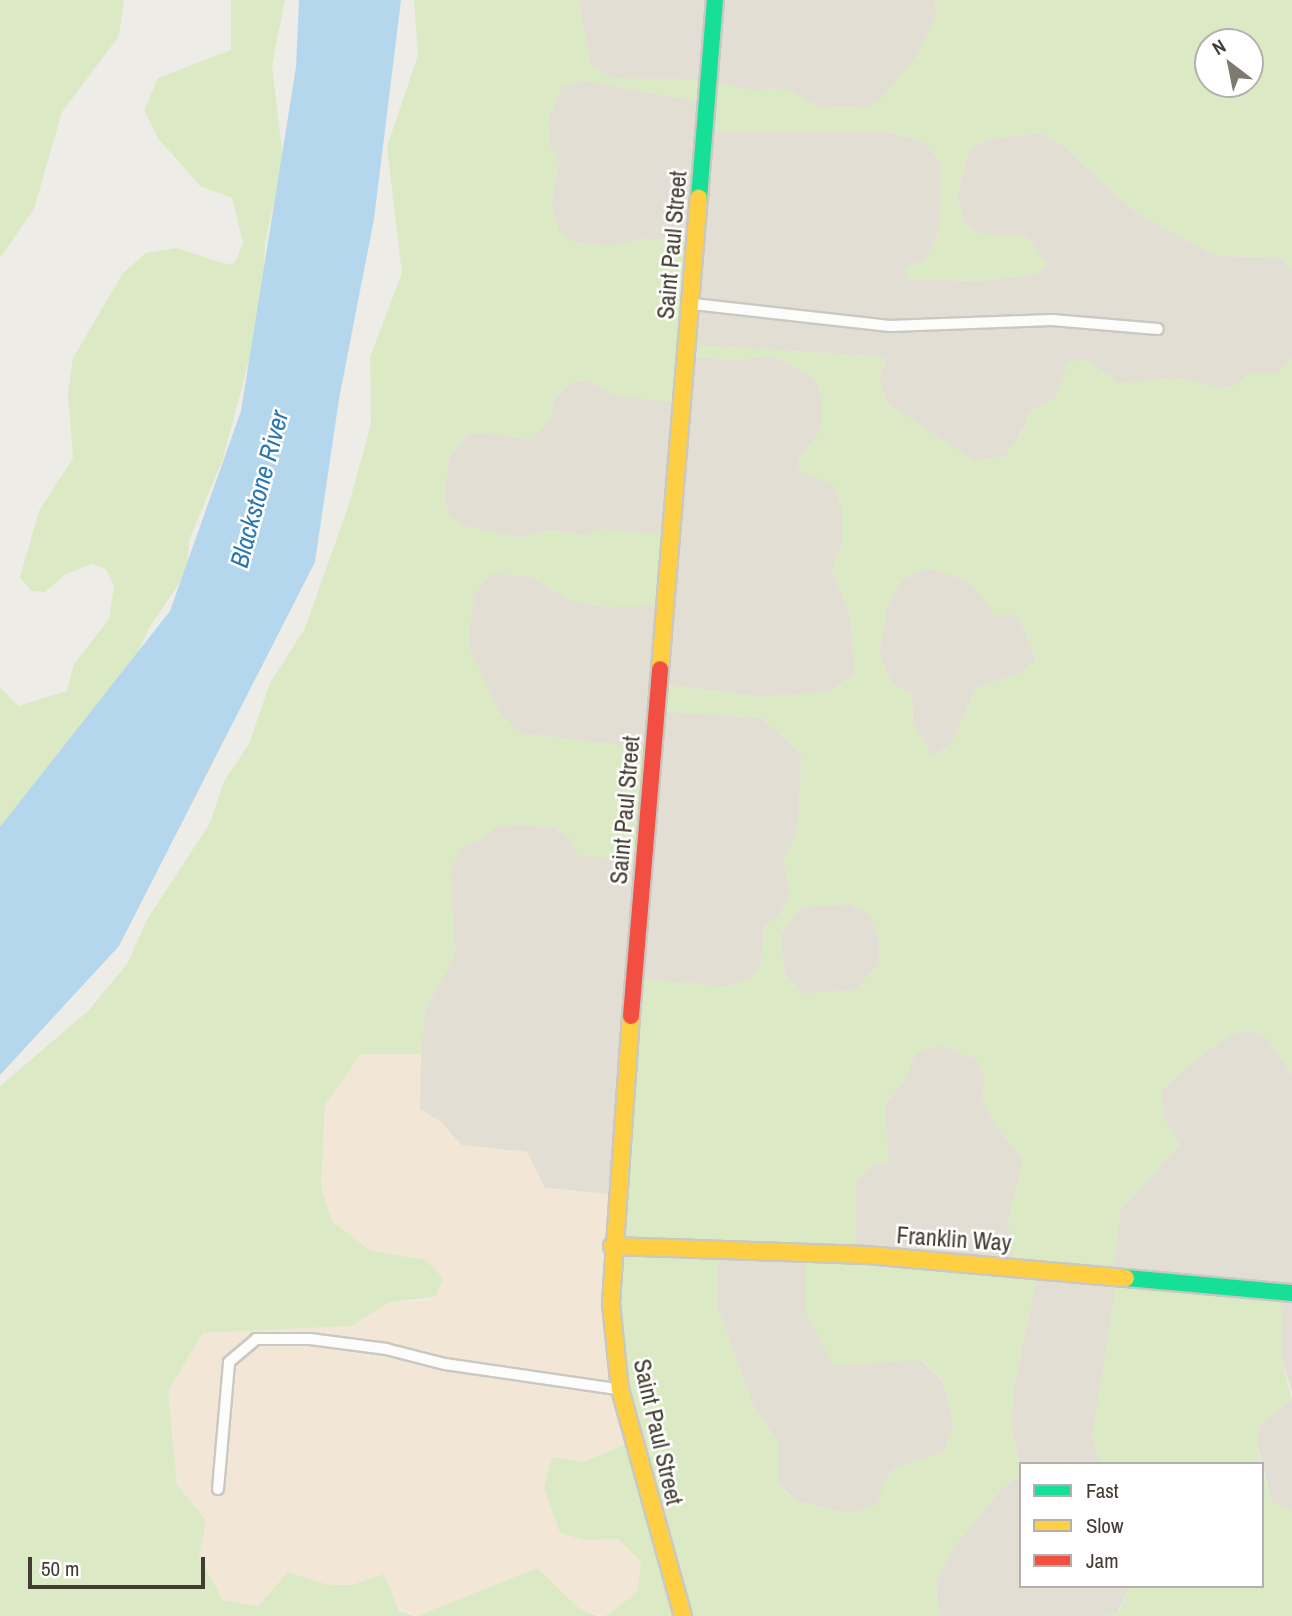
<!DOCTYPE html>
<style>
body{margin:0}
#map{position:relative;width:1292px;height:1616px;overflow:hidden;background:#eeece6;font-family:"Archivo Narrow",sans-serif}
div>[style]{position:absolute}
.residential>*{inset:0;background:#e3ded3}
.commercial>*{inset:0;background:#f2e7d7}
.green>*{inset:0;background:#dbeac4}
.water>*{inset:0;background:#b4d7ee}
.roads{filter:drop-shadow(2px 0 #cac8c2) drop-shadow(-2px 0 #cac8c2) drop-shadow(0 2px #cac8c2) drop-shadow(0 -2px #cac8c2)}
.lane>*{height:10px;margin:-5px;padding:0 5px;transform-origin:5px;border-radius:5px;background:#fcfcfb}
.fast>*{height:16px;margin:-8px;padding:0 8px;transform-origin:8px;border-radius:8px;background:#16e098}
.slow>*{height:16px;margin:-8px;padding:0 8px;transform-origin:8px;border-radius:8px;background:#ffcf43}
.jam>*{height:16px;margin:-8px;padding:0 8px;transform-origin:8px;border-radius:8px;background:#f24e42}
span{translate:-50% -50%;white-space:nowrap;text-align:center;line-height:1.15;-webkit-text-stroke:5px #fff;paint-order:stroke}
.street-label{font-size:24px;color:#433c32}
.water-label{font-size:26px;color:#2a78b0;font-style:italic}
.legend{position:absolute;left:1019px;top:1462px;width:245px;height:126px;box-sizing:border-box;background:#fff;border:2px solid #b4b1ad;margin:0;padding:9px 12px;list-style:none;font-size:21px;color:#433c32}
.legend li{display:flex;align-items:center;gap:14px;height:35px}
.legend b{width:35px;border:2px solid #b4b1ad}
.north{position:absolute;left:1194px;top:28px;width:70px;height:70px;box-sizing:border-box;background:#fff;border:2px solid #b4b1ad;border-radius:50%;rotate:328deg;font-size:19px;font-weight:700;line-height:28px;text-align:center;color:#433c32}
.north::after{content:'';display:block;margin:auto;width:24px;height:32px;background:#7f7a71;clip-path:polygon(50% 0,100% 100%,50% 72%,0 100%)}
.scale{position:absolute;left:28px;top:1557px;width:177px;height:32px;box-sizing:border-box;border:4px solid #433c32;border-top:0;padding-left:9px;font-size:21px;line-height:24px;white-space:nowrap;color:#433c32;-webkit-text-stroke:5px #fff;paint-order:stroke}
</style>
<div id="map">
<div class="residential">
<div style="clip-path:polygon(578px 0,933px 0,937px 13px,916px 57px,880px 101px,867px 107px,819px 108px,788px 89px,752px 90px,699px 80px,615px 79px,591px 66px)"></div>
<div style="clip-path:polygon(581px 80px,702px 102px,711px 132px,888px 132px,924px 142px,941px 162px,940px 229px,926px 259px,906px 268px,910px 279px,979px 281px,1035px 274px,1047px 265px,1028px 238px,978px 234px,965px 223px,957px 196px,969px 150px,988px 139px,1041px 133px,1063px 145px,1132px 210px,1216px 256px,1280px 257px,1292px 271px,1292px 357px,1279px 373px,1249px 373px,1236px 386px,1219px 388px,1182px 378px,1118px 383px,1086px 360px,1055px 399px,1029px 412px,1025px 427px,1006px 456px,974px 461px,887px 404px,879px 379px,887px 357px,691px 345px,643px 239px,609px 246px,572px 242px,559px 231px,551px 207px,559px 161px,549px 145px,548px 121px,561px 87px)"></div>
<div style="clip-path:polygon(689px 356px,732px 360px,774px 356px,814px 378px,821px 393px,821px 426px,816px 439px,798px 458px,834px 485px,842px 508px,842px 544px,832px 569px,850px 615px,855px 674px,829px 692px,762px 697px,660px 684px,657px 711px,762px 718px,802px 754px,797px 834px,784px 860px,790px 894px,778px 917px,764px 926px,761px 965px,752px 978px,727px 987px,633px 978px,608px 1194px,545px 1188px,527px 1152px,461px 1145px,441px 1122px,420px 1110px,417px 1088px,425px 1011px,455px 955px,450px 871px,460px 848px,484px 838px,494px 828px,511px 824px,555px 828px,568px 836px,650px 749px,520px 733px,501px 715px,468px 646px,473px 597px,490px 573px,532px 577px,570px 600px,607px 607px,604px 529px,585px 535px,548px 530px,521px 538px,465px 527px,451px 518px,444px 498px,449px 457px,468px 434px,493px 433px,532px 440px,550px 418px,556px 396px,573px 382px,587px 380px,618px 396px)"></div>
<div style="clip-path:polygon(929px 568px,967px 580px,993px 609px,1018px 614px,1036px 660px,1019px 674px,975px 689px,952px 744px,932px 756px,913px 723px,912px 695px,892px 684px,879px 654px,887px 607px,902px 579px)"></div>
<div style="clip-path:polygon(850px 904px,870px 915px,879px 939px,878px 965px,857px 989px,804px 994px,785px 975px,780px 935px,801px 907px)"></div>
<div style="clip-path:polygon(1248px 1030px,1268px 1038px,1292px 1074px,1292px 1392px,1281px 1357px,1283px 1289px,1092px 1437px,1101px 1464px,1021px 1464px,1021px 1471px,1011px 1426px,1014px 1386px,1037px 1278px,1113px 1273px,1120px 1210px,1180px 1145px,1165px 1122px,1161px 1091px,1191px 1063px,1229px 1036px)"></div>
<div style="clip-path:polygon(942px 1045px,978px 1060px,985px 1079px,982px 1097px,998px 1129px,1023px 1159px,1008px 1219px,1013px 1264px,855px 1245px,856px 1182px,873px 1164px,888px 1164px,885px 1104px,903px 1083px,916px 1053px)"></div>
<div style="clip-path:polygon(717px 1246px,803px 1249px,943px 1381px,954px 1427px,943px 1452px,891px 1470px,876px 1505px,861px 1510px,847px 1514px,795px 1500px,779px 1484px,779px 1444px,753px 1405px,718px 1309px)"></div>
<div style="clip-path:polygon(1292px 1400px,1292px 1511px,1272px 1502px,1256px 1440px,1260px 1424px)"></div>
<div style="clip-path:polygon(1021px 1474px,1021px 1586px,1129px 1586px,1118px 1612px,1105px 1616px,942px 1616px,937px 1608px,936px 1581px,956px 1544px,1001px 1489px)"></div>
</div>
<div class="commercial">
<div style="clip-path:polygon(361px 1054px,421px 1054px,420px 1109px,441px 1122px,461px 1145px,527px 1152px,545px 1188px,608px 1194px,629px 1443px,583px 1462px,552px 1457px,544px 1488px,560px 1533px,583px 1540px,618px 1539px,641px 1562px,637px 1592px,606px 1616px,581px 1610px,537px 1568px,417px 1616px,354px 1585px,329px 1585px,288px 1572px,258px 1606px,223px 1600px,199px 1556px,206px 1520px,177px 1485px,167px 1394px,203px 1333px,351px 1326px,390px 1302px,432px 1300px,443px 1278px,426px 1260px,371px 1251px,332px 1222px,321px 1187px,325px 1104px)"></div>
</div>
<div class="green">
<div style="clip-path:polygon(0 0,124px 0,119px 36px,62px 112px,34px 209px,0 258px)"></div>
<div style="clip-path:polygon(231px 0,285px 0,272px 65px,283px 160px,265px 243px,263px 307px,223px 459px,189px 540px,187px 572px,149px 628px,125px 680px,0 836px,0 687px,18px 706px,67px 691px,74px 664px,109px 619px,114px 586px,106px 569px,92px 564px,66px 574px,45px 592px,31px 591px,20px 577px,39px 511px,73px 458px,68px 394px,73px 358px,123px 273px,146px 253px,177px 248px,225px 264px,235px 263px,243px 243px,232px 198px,200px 186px,157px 137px,144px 110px,158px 78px,231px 50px)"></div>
<div style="clip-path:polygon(evenodd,414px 0,578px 0,591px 66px,615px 78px,699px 80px,752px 90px,788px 89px,819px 108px,867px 107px,880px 100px,916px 57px,937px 13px,933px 0,1292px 0,1292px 271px,1280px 257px,1216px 256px,1132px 210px,1063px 145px,1041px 133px,988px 139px,969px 150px,957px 196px,965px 223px,977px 233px,1028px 237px,1047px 265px,1035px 274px,979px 281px,909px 279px,905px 268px,926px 259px,940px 229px,941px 162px,924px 142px,888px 132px,711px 132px,702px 102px,581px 80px,561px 87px,548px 121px,549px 145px,559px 160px,551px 207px,559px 231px,572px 242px,609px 246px,643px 239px,682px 239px,691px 345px,887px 357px,879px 379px,887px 404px,974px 461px,1006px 456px,1025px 428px,1029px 412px,1055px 399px,1068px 361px,1086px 360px,1118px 383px,1182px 378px,1219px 388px,1236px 386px,1249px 373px,1279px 373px,1292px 357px,1292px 1074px,1268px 1038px,1248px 1030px,1229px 1036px,1191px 1063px,1161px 1091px,1165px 1122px,1180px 1145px,1120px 1210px,1113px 1274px,1037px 1278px,1014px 1386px,1011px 1426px,1021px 1474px,1001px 1489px,956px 1544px,936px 1581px,937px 1608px,942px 1616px,606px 1616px,637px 1592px,641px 1562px,618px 1539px,583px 1540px,560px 1533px,544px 1488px,552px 1457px,583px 1462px,629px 1443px,617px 1388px,633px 978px,727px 987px,752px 978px,761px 964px,764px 926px,778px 917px,790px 894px,784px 860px,797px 834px,802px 754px,762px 718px,657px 711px,660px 684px,762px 697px,829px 692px,855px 674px,850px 615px,832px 569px,842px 544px,842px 508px,834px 485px,797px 470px,798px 458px,816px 439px,821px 426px,821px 393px,814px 378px,774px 356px,732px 360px,689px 356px,678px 403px,618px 396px,587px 380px,573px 382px,556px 396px,550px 418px,532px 440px,493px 433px,468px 434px,449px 457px,444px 498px,451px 518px,465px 526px,521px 538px,548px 530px,585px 535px,604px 529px,666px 535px,659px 606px,607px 607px,570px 600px,532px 577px,490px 573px,473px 597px,468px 645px,501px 715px,520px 733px,650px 749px,635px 859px,579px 856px,568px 836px,556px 828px,511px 824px,494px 828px,484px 838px,461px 848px,450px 871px,455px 955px,425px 1011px,421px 1054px,361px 1054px,325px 1104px,321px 1187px,332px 1221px,371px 1251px,426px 1260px,443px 1278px,435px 1297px,390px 1302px,351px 1326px,203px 1333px,168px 1391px,177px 1485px,206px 1520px,199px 1556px,223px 1600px,258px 1606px,288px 1572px,329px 1585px,352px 1585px,384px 1574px,399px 1611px,415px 1616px,0 1616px,0 1086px,87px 1012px,127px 964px,148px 918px,210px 823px,224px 781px,249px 744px,270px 683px,305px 628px,348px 507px,371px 424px,370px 357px,402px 273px,387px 147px,418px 55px,414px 0,1208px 42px,1250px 42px,1250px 84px,1208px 84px,1208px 42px,414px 0,929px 568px,967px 580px,992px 609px,990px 615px,1018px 615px,1036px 660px,1019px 674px,975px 689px,952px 744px,932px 756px,913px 723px,912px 695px,892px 684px,879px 654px,887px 607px,902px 579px,929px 568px,414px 0,850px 904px,870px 915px,879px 939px,878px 965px,857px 989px,804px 994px,785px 975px,780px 935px,801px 907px,850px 904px,414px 0,942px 1045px,978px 1060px,985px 1079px,982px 1097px,998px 1129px,1023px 1159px,1008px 1219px,1012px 1264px,855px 1245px,856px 1182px,873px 1164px,888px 1164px,885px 1104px,903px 1083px,916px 1053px,942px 1045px,414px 0,717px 1246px,806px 1253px,806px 1313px,834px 1366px,922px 1360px,943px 1381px,954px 1427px,943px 1452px,891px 1470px,875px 1505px,861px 1510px,847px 1514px,794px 1500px,779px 1484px,779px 1444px,753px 1405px,718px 1309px,717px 1246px)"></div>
<div style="clip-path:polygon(1117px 1276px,1283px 1289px,1281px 1357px,1292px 1400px,1260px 1424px,1256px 1440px,1261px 1464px,1101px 1464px,1092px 1437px)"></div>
<div style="clip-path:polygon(1262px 1469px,1272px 1501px,1292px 1511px,1292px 1616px,1105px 1616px,1119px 1612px,1129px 1586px,1262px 1586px)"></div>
<div style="clip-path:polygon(537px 1568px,581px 1610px,598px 1616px,417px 1616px)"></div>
</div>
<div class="water">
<div style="clip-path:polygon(299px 0,401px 0,374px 219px,339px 399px,315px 562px,119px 946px,0 1075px,0 827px,170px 611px,241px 411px,296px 67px)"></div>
</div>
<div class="roads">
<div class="lane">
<div style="left:693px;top:304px;width:198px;rotate:6.4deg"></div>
<div style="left:890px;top:326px;width:162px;rotate:-2.1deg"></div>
<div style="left:1052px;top:320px;width:106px;rotate:4.9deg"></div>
<div style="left:218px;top:1489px;width:127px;rotate:-85deg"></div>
<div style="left:229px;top:1362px;width:35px;rotate:-40deg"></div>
<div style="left:256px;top:1339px;width:54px"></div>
<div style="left:310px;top:1339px;width:77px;rotate:7.5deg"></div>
<div style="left:386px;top:1349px;width:61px;rotate:14.3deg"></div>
<div style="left:445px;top:1364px;width:174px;rotate:8.3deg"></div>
</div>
<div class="fast">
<div style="left:699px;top:198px;width:199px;rotate:-85.4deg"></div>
<div style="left:1126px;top:1278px;width:167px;rotate:5.2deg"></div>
</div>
<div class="slow">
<div style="left:660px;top:669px;width:473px;rotate:-85.3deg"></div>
<div style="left:631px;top:1016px;width:289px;rotate:94deg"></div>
<div style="left:611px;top:1304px;width:85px;rotate:84deg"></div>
<div style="left:620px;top:1389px;width:236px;rotate:74.5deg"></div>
<div style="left:612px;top:1246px;width:255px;rotate:2deg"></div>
<div style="left:867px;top:1255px;width:260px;rotate:5.1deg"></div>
</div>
<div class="jam">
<div style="left:631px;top:1016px;width:348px;rotate:-85.2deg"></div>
</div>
</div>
<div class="street-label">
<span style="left:672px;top:245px;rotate:-85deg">Saint Paul Street</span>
<span style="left:625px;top:810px;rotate:-85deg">Saint Paul Street</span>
<span style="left:954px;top:1239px;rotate:4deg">Franklin Way</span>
<span style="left:658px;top:1432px;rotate:77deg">Saint Paul Street</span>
</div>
<div class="water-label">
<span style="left:259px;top:489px;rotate:-75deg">Blackstone River</span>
</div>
<ul class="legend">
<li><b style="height:9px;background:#16e098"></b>Fast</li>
<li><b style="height:9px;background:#ffcf43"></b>Slow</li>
<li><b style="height:9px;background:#f24e42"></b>Jam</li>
</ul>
<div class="north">N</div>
<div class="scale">50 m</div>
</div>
